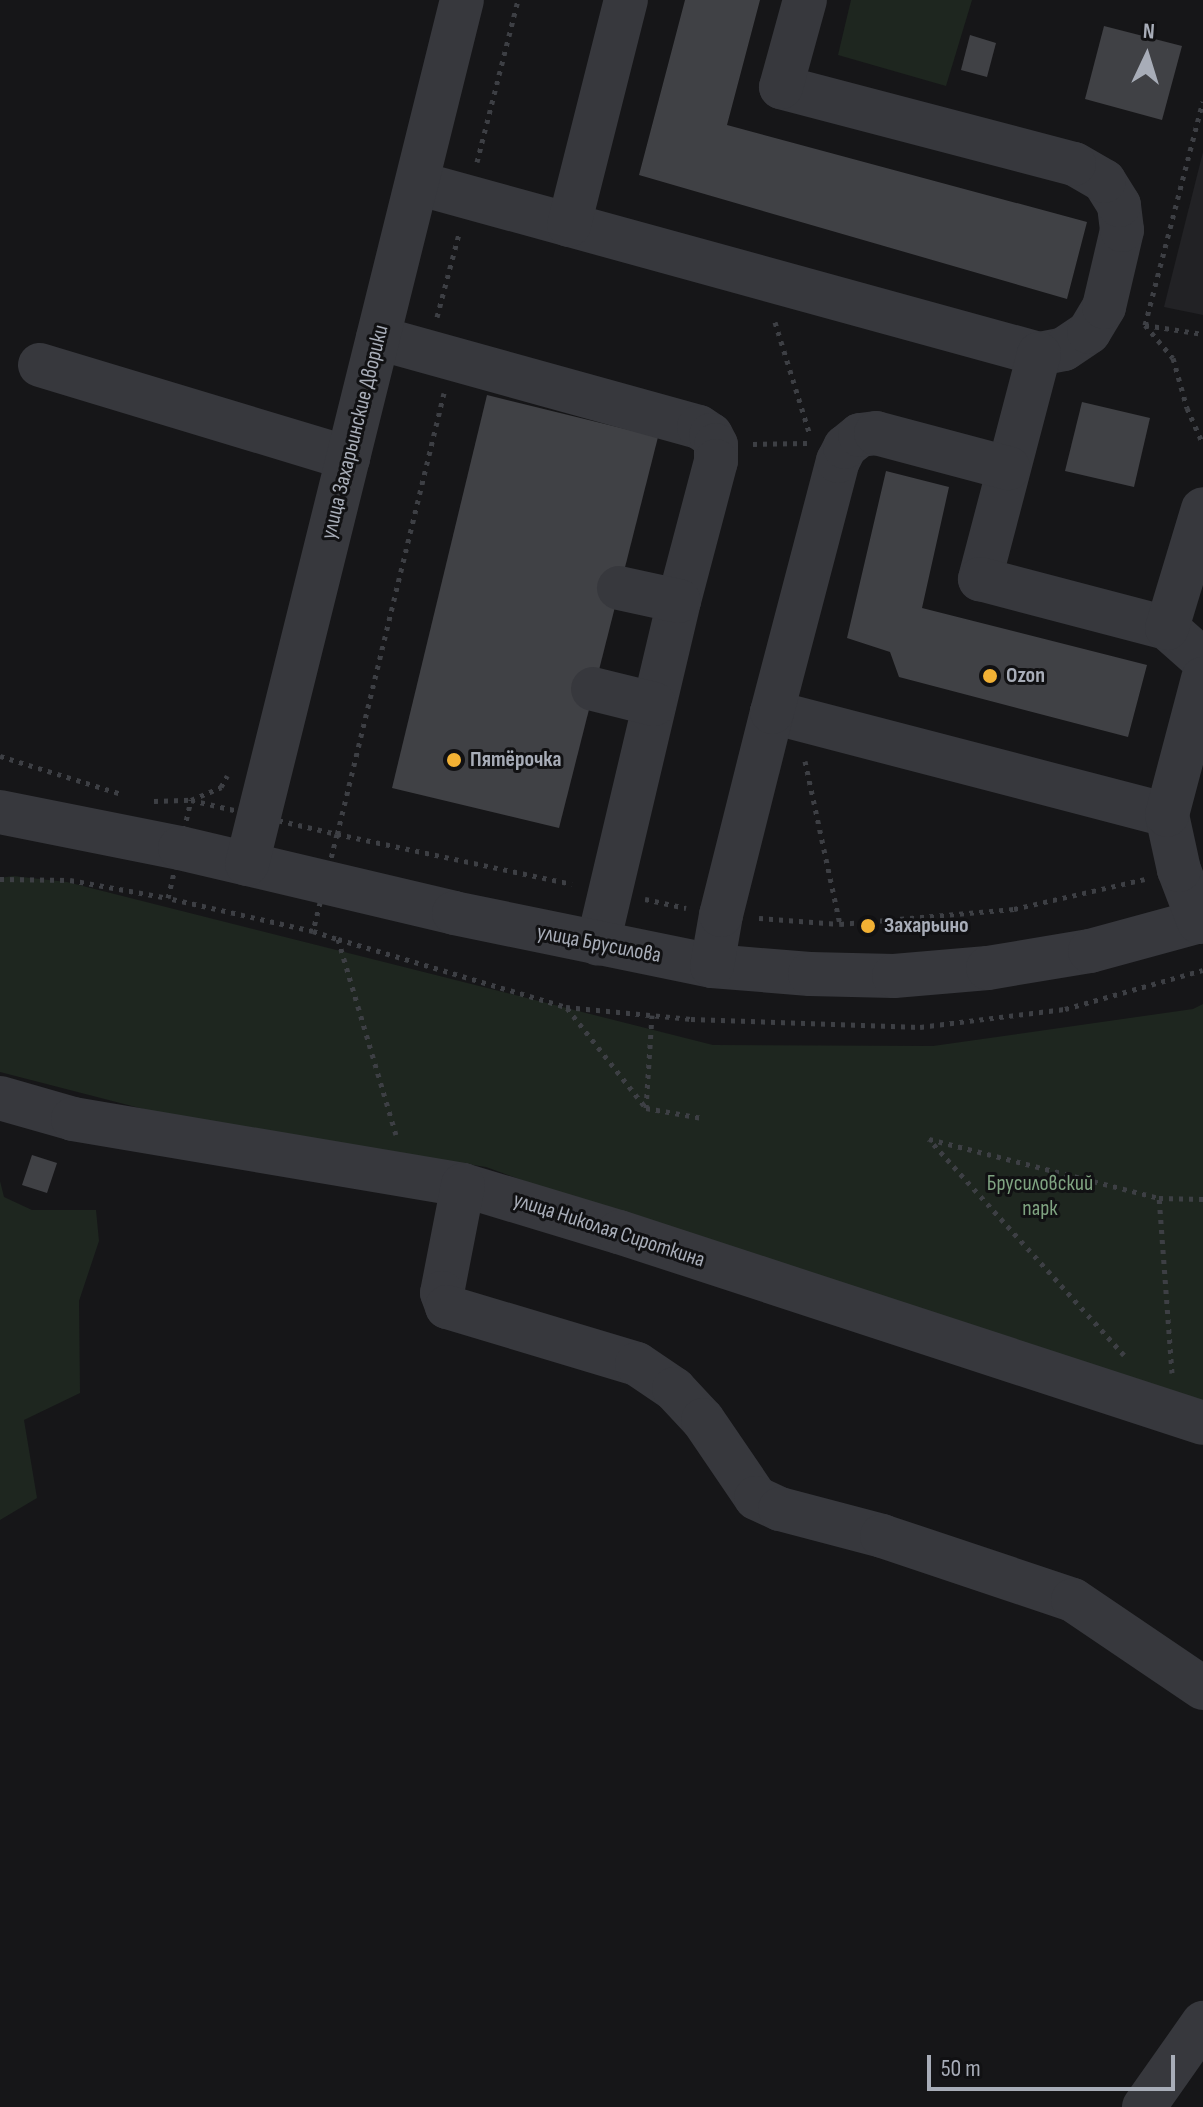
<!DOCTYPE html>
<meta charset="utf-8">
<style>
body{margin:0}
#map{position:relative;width:1203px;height:2107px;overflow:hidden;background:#161618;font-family:"Sofia Sans Condensed",sans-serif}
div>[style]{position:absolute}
.built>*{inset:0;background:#222225}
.green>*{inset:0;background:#1e261f}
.building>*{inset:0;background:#404145}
.path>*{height:5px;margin-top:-2.5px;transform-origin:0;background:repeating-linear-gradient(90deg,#3d3f44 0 4px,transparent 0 10px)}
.minor>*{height:44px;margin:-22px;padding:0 22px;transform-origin:22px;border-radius:22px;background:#37383d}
.dots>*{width:22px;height:22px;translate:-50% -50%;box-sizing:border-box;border:4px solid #111113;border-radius:50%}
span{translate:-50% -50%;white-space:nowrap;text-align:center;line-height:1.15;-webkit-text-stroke:6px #111113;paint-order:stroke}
.street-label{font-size:22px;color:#a8adb8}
.poi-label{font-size:22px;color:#a8adb8;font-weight:700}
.left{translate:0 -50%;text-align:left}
.park-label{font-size:22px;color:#7fa381}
.north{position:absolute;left:1107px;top:16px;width:80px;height:80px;-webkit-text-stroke:6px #111113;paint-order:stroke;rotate:4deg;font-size:22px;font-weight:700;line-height:32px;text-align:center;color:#a8adb8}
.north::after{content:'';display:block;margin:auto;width:28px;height:36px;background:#a8adb8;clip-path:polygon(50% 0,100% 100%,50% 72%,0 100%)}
.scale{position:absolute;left:927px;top:2055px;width:248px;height:36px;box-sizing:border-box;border:4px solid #a8adb8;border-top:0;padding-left:10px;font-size:24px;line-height:28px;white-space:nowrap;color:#a8adb8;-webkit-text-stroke:6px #111113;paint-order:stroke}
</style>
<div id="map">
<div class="built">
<div style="clip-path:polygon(1203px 152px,1203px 315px,1164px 307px)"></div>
</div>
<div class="green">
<div style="clip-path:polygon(851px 0,972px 0,946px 86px,838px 55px)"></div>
<div style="clip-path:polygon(13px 876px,67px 882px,713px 1045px,933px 1046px,1193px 1009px,1203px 1004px,1203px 1428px,486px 1167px,190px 1121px,0 1072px,0 878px)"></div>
<div style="clip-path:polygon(0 1181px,4px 1197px,32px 1210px,96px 1210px,99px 1241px,79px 1301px,80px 1393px,24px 1420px,37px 1498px,0 1520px)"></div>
</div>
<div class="building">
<div style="clip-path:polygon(685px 0,760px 0,727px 125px,1087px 222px,1067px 299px,639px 175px)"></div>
<div style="clip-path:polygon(1104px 26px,1182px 46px,1162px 120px,1085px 99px)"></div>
<div style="clip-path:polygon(970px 35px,996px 43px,987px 77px,961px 70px)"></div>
<div style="clip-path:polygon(487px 395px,658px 437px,559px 828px,392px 788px)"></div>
<div style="clip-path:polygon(1082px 402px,1150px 418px,1134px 487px,1065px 471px)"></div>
<div style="clip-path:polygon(886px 471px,949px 487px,922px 608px,1147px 665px,1128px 737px,899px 677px,890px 652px,847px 638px)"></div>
<div style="clip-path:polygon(32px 1155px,57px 1163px,47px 1193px,22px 1185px)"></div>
</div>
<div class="path">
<div style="left:477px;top:162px;width:167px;rotate:-75.8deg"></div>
<div style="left:437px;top:317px;width:86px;rotate:-75.2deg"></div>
<div style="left:775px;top:322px;width:118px;rotate:72.8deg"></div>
<div style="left:1145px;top:325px;width:231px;rotate:-75.5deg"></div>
<div style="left:1145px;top:325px;width:43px;rotate:49.7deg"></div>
<div style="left:1173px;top:358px;width:52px;rotate:74.4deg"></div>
<div style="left:1187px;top:408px;width:39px;rotate:66deg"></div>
<div style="left:1145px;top:325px;width:59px;rotate:8.8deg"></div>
<div style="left:444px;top:393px;width:454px;rotate:103.6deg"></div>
<div style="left:337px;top:834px;width:240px;rotate:12deg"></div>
<div style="left:753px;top:444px;width:54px;rotate:-1.1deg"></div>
<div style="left:0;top:756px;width:127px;rotate:17.4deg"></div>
<div style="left:805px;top:761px;width:167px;rotate:77.9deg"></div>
<div style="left:191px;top:800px;width:150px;rotate:13.1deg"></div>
<div style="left:337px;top:834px;width:100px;rotate:103.9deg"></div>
<div style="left:313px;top:931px;width:149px;rotate:-167.2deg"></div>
<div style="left:168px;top:898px;width:101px;rotate:-76.8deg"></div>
<div style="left:154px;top:801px;width:37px;rotate:-2deg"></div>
<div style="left:191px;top:800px;width:33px;rotate:-23deg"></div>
<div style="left:221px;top:787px;width:13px;rotate:-61deg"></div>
<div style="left:0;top:879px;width:70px;rotate:0.8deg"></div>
<div style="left:70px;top:880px;width:100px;rotate:10.4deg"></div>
<div style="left:645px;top:899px;width:42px;rotate:12.4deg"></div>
<div style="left:759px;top:918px;width:81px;rotate:4.2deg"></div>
<div style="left:840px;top:924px;width:175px;rotate:-4.9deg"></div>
<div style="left:1014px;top:909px;width:134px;rotate:-12.9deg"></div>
<div style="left:313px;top:931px;width:26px;rotate:18deg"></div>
<div style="left:338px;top:939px;width:204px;rotate:73.5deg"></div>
<div style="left:338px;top:939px;width:238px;rotate:16.6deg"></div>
<div style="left:566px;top:1007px;width:126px;rotate:5.5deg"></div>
<div style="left:691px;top:1019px;width:229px;rotate:2deg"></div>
<div style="left:920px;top:1027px;width:146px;rotate:-7.1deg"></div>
<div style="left:1065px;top:1009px;width:143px;rotate:-15.8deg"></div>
<div style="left:567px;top:1008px;width:127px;rotate:51.7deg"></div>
<div style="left:646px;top:1108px;width:93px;rotate:-86.3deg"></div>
<div style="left:646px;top:1108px;width:57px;rotate:10.1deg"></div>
<div style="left:1124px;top:1355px;width:291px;rotate:-132.1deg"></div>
<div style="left:929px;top:1139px;width:237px;rotate:14.4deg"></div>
<div style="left:1172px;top:1373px;width:175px;rotate:-94.2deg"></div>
<div style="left:1159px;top:1198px;width:44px;rotate:1.3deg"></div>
</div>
<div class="minor">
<div style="left:417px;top:183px;width:645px;rotate:15.37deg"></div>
<div style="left:1039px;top:354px;width:25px;rotate:-11deg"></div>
<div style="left:1064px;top:349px;width:30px;rotate:-34deg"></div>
<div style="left:1089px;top:332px;width:29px;rotate:-59deg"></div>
<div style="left:1104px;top:307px;width:79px;rotate:-76.8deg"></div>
<div style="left:1122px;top:230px;width:25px;rotate:-97deg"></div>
<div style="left:1119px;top:205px;width:28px;rotate:-122deg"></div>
<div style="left:1104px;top:181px;width:34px;rotate:-150deg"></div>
<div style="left:1074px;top:164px;width:303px;rotate:-165.3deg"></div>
<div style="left:781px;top:87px;width:90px;rotate:-74.6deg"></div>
<div style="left:569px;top:225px;width:232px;rotate:-75.8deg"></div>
<div style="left:378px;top:338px;width:333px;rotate:15.5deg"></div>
<div style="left:699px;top:427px;width:14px;rotate:34deg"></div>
<div style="left:711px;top:435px;width:11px;rotate:63deg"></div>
<div style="left:716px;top:445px;width:16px;rotate:90deg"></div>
<div style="left:716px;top:461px;width:145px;rotate:104.8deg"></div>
<div style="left:679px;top:601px;width:352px;rotate:103.3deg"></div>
<div style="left:1039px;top:354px;width:233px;rotate:104.7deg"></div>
<div style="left:980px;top:579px;width:193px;rotate:14.7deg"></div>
<div style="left:1167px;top:628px;width:48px;rotate:41.6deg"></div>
<div style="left:40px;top:365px;width:322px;rotate:16.8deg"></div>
<div style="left:619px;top:588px;width:61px;rotate:12.2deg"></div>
<div style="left:1167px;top:628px;width:124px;rotate:-73.2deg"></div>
<div style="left:593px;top:689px;width:63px;rotate:13.8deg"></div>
<div style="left:772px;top:712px;width:408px;rotate:14.6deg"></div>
<div style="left:0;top:812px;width:184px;rotate:11.3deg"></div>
<div style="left:180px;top:848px;width:282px;rotate:13.3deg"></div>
<div style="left:454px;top:913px;width:263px;rotate:11.6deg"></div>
<div style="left:712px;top:966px;width:98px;rotate:4.7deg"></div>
<div style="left:810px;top:974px;width:84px;rotate:1.4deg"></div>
<div style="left:894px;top:976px;width:94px;rotate:-4.9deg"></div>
<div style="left:988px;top:968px;width:103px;rotate:-9.5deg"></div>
<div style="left:1090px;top:951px;width:117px;rotate:-15.3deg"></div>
<div style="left:247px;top:864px;width:890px;rotate:-76.03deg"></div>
<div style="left:1199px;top:922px;width:56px;rotate:-111deg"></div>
<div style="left:1179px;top:870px;width:56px;rotate:-102.3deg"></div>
<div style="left:1167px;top:815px;width:141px;rotate:-75.2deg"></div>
<div style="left:712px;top:966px;width:52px;rotate:-80deg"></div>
<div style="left:721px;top:915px;width:209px;rotate:-75.9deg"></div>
<div style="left:772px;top:712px;width:260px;rotate:-75.3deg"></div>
<div style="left:838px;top:461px;width:16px;rotate:-63deg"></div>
<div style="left:845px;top:447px;width:19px;rotate:-39deg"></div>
<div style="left:860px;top:435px;width:16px;rotate:-7deg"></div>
<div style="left:876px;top:433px;width:137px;rotate:14.9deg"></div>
<div style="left:0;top:1098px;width:76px;rotate:16deg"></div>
<div style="left:73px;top:1119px;width:396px;rotate:9.6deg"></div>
<div style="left:463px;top:1185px;width:163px;rotate:16.8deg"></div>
<div style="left:619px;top:1232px;width:614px;rotate:18.11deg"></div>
<div style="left:463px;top:1185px;width:110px;rotate:101deg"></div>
<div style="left:442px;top:1293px;width:15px;rotate:70deg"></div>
<div style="left:447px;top:1307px;width:198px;rotate:16.7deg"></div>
<div style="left:637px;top:1364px;width:45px;rotate:34deg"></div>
<div style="left:674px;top:1389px;width:42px;rotate:46.9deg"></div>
<div style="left:703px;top:1420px;width:94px;rotate:55.8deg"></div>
<div style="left:756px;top:1498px;width:26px;rotate:25deg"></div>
<div style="left:780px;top:1509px;width:106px;rotate:14.8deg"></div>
<div style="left:882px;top:1536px;width:201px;rotate:18.5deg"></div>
<div style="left:1073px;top:1600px;width:157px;rotate:34.1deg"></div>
<div style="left:1144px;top:2107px;width:103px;rotate:-54.9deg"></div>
</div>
<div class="dots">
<div style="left:990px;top:676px;background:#f2b134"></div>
<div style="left:454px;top:760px;background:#f2b134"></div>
<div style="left:868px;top:926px;background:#f2b134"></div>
</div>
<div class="street-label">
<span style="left:355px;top:432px;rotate:-76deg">улица Захарьинские Дворики</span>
<span style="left:599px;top:944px;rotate:11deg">улица Брусилова</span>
<span style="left:609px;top:1230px;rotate:18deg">улица Николая Сироткина</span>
</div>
<div class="poi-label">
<span class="left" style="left:1006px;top:676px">Ozon</span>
<span class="left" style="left:470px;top:760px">Пятёрочка</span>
<span class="left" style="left:884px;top:926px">Захарьино</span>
</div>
<div class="park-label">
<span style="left:1040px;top:1196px">Брусиловский<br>парк</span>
</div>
<div class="north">N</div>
<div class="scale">50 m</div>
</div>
